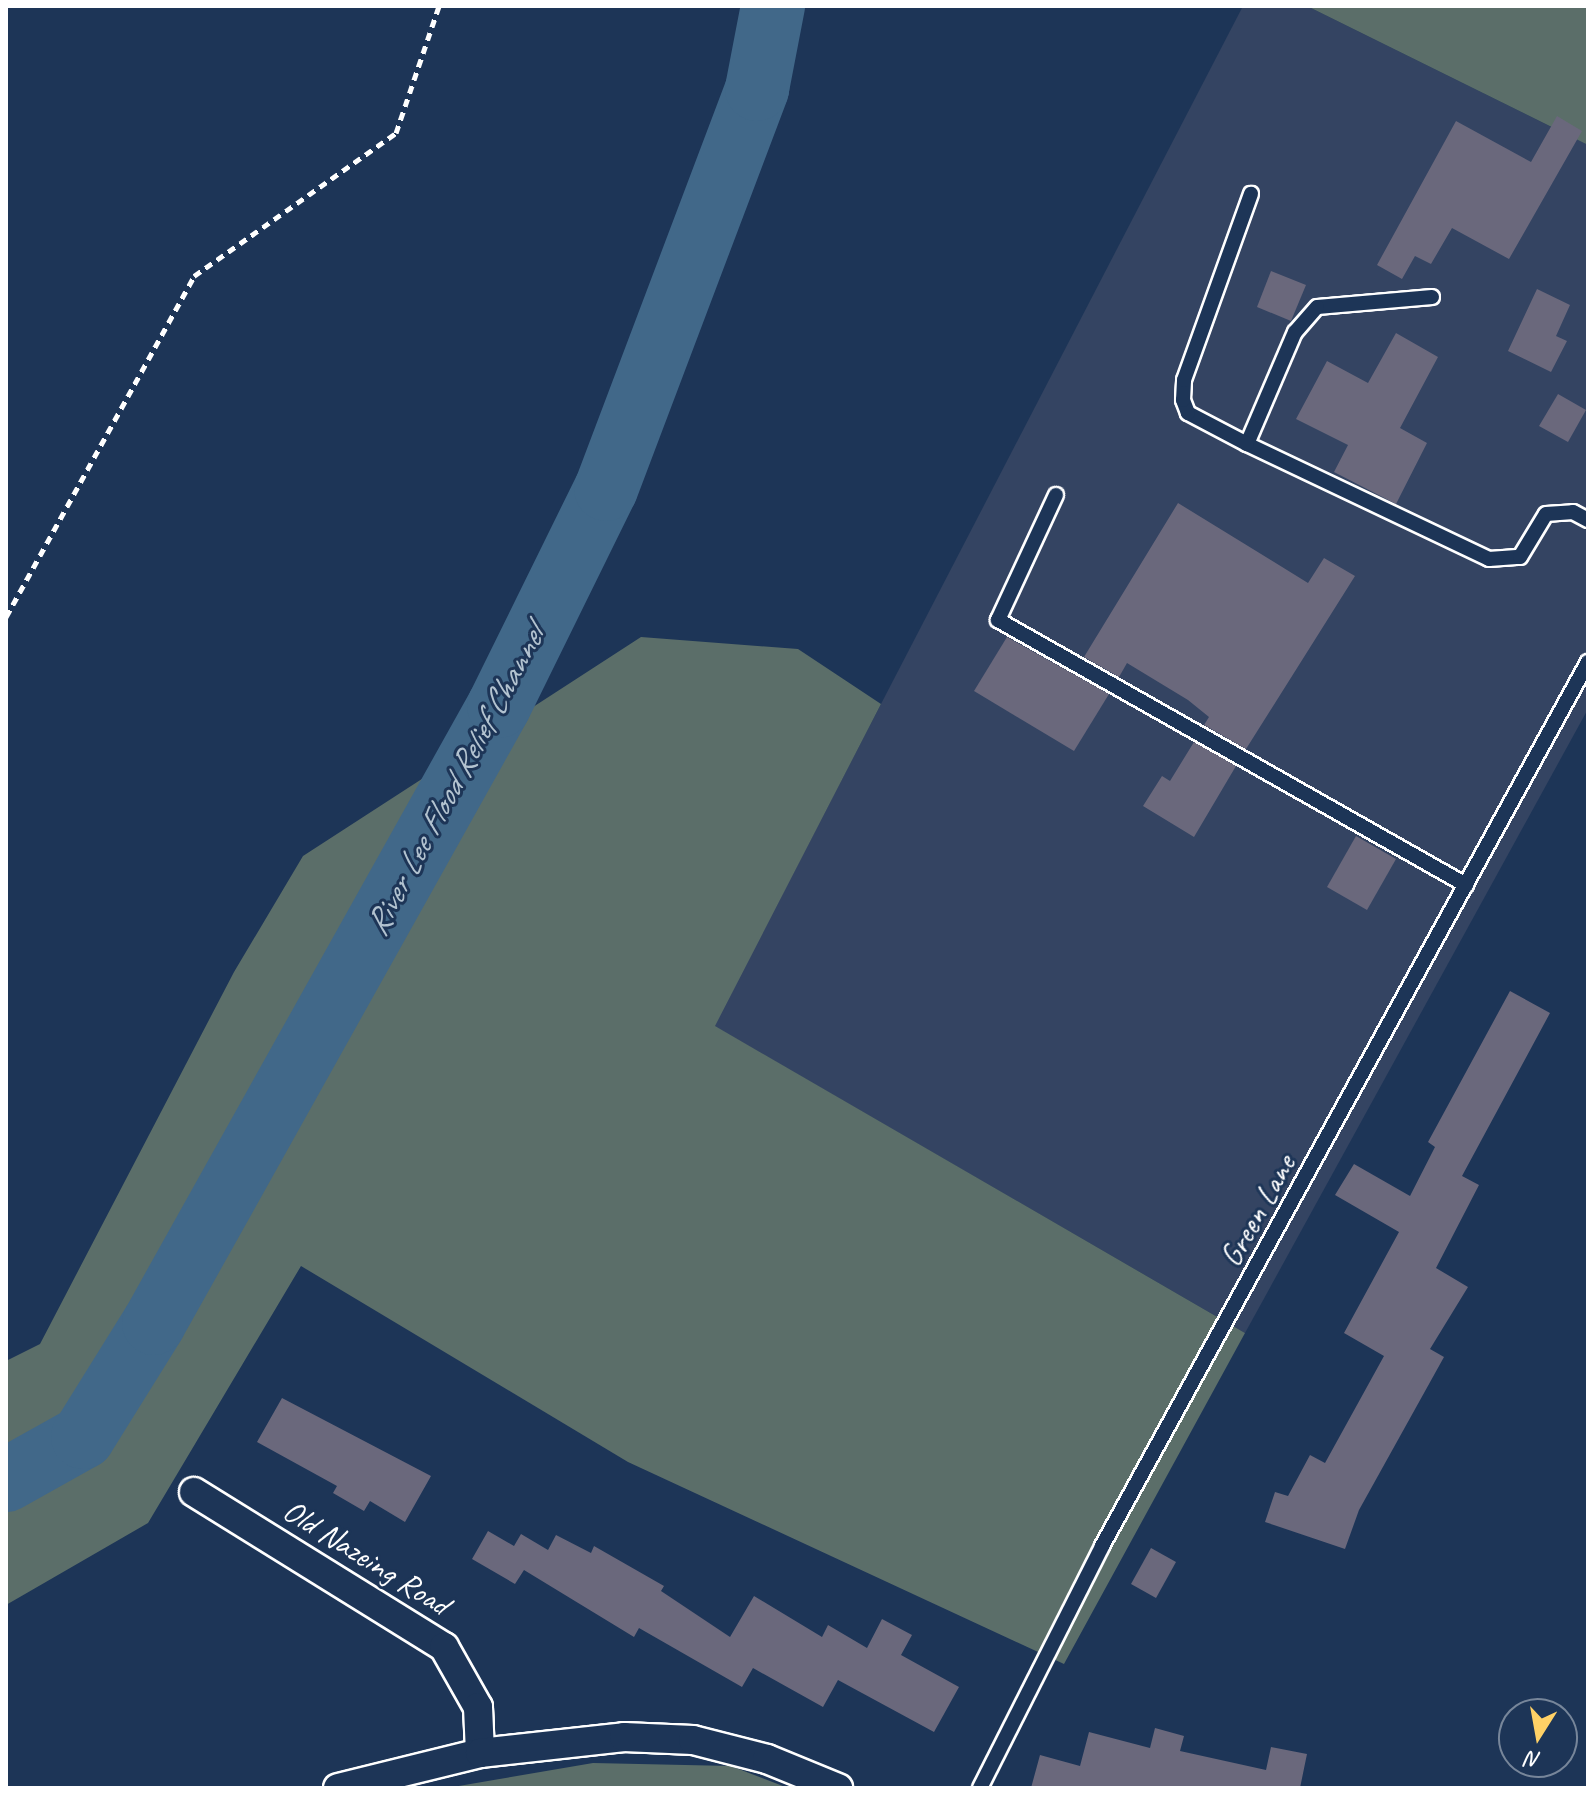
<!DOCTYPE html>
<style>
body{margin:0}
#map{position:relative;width:1594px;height:1794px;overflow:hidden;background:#1d3557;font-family:Caveat,sans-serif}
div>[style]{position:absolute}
.built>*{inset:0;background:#344462}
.green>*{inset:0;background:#5b6e69}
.river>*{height:64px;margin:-32px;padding:0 32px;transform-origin:32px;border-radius:32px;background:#416889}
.building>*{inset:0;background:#6a687c}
.path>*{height:5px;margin-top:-2.5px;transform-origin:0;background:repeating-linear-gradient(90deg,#fff 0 8px,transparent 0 14px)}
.roads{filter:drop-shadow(2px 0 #fff) drop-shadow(-2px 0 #fff) drop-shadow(0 2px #fff) drop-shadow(0 -2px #fff)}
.service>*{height:14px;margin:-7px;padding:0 7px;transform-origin:7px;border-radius:7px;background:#1d3557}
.minor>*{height:28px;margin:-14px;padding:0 14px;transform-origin:14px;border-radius:14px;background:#1d3557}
span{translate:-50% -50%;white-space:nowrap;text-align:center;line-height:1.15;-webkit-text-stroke:6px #1d3557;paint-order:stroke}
.street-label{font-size:32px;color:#fff}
.water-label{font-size:34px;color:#b3c3d0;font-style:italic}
.frame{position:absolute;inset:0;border:8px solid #fff;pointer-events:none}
.north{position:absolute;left:1498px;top:1698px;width:80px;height:80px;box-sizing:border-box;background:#1d3557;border:2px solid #77869a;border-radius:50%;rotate:191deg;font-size:22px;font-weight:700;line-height:32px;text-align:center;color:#fff}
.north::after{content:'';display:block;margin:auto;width:28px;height:36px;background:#ffd166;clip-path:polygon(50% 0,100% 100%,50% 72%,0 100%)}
</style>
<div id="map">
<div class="built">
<div style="clip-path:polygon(1243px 6px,1307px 6px,1588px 145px,1588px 709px,1245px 1333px,714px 1026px)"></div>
</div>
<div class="green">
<div style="clip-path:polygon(1307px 6px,1588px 6px,1588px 145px)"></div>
<div style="clip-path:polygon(641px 637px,798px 649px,881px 704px,715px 1026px,1245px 1333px,1064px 1664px,628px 1462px,301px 1266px,148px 1523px,6px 1605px,6px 1361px,40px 1344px,234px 972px,303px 856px)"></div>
<div style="clip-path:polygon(593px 1763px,731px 1766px,788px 1788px,447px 1788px)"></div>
</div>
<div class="river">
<div style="left:6px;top:1480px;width:88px;rotate:-29.2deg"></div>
<div style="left:83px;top:1437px;width:134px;rotate:-58.1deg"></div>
<div style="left:154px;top:1323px;width:707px;rotate:-60.79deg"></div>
<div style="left:499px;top:706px;width:242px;rotate:-63.8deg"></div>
<div style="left:606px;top:489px;width:428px;rotate:-69.3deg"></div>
<div style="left:757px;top:89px;width:85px;rotate:-79.1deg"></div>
</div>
<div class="building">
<div style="clip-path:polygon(1557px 116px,1582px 131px,1509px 259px,1452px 228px,1431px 264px,1415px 256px,1402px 279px,1377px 265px,1456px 121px,1531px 162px)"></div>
<div style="clip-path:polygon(1271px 271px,1306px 285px,1291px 321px,1257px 307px)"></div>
<div style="clip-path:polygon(1537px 289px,1570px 305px,1556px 336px,1567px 341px,1551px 372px,1508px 351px)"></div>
<div style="clip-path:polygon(1396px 333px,1438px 357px,1400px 428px,1427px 443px,1396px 504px,1334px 472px,1348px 445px,1296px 419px,1327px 361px,1368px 383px)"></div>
<div style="clip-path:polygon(1558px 394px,1586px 410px,1568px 442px,1539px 426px)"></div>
<div style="clip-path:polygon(1178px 503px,1308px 583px,1324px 558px,1355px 576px,1246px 749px,1204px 725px,1209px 717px,1188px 700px,1127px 663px,1119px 677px,1084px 657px)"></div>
<div style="clip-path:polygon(1007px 637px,1109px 694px,1074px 751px,974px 691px)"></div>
<div style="clip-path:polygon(1194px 742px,1236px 766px,1194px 837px,1143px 806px,1162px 776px,1170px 781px)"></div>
<div style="clip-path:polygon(1356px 836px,1396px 859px,1367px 910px,1327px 887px)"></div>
<div style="clip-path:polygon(1510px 991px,1550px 1013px,1462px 1176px,1479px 1185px,1436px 1268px,1468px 1287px,1430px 1349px,1444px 1357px,1359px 1510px,1345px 1549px,1265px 1522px,1275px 1492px,1288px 1496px,1310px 1455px,1325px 1463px,1384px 1356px,1344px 1333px,1399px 1232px,1335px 1195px,1354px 1164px,1410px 1196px,1435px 1147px,1428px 1142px)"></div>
<div style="clip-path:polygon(282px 1398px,431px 1476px,405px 1522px,370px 1501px,364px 1511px,333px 1493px,337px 1486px,257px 1442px)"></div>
<div style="clip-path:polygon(488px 1531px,514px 1546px,521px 1534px,548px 1550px,556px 1535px,591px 1553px,594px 1546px,664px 1586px,661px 1591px,730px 1637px,754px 1596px,822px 1637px,828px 1625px,867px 1648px,882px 1619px,912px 1635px,901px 1655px,959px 1687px,934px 1732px,838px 1680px,823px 1707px,753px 1668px,742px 1687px,639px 1628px,634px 1637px,524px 1570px,515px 1584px,472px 1559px)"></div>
<div style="clip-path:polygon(1151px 1548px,1176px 1562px,1156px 1598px,1131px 1584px)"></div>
<div style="clip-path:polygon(1155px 1728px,1184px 1736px,1180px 1751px,1266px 1770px,1271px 1747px,1307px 1754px,1300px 1788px,1031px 1788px,1040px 1755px,1080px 1766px,1089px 1732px,1150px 1748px)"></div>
</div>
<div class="path">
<div style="left:6px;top:617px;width:389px;rotate:-61.1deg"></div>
<div style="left:194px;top:276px;width:247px;rotate:-35.3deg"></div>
<div style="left:396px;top:133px;width:134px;rotate:-71.3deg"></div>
</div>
<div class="roads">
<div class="service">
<div style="left:1432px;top:297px;width:115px;rotate:175deg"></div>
<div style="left:1317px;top:307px;width:33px;rotate:131deg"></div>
<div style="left:1295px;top:332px;width:122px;rotate:113.2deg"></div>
<div style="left:1247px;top:444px;width:268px;rotate:25.4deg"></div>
<div style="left:1489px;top:559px;width:31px;rotate:-4deg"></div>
<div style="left:1520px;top:557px;width:50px;rotate:-58.8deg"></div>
<div style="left:1546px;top:514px;width:27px;rotate:-4deg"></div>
<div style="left:1573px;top:512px;width:17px;rotate:28deg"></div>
<div style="left:1247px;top:444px;width:67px;rotate:-152.3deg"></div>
<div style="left:1188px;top:413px;width:14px;rotate:-111deg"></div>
<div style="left:1183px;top:400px;width:20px;rotate:-87deg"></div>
<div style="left:1184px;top:380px;width:198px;rotate:-70.2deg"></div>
<div style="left:1056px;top:495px;width:138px;rotate:114.9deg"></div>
<div style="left:998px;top:620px;width:538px;rotate:29.52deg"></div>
<div style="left:980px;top:1788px;width:271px;rotate:-63.2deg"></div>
<div style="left:1102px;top:1546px;width:1009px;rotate:-61.2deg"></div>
</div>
<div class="minor">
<div style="left:194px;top:1492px;width:294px;rotate:31.8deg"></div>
<div style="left:444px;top:1647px;width:69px;rotate:60.5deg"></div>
<div style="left:478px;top:1707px;width:46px;rotate:87.5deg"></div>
<div style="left:338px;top:1788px;width:146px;rotate:-13.8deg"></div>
<div style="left:480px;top:1753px;width:145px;rotate:-6.3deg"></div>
<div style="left:624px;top:1737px;width:69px;rotate:2.5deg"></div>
<div style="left:693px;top:1740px;width:76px;rotate:14.4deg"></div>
<div style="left:767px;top:1759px;width:77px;rotate:22.2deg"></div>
</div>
</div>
<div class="street-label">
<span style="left:1258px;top:1211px;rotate:-61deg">Green Lane</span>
<span style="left:366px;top:1558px;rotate:32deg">Old Nazeing Road</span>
</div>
<div class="water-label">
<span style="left:454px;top:781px;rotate:-62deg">River Lee Flood Relief Channel</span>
</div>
<div class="frame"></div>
<div class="north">N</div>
</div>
